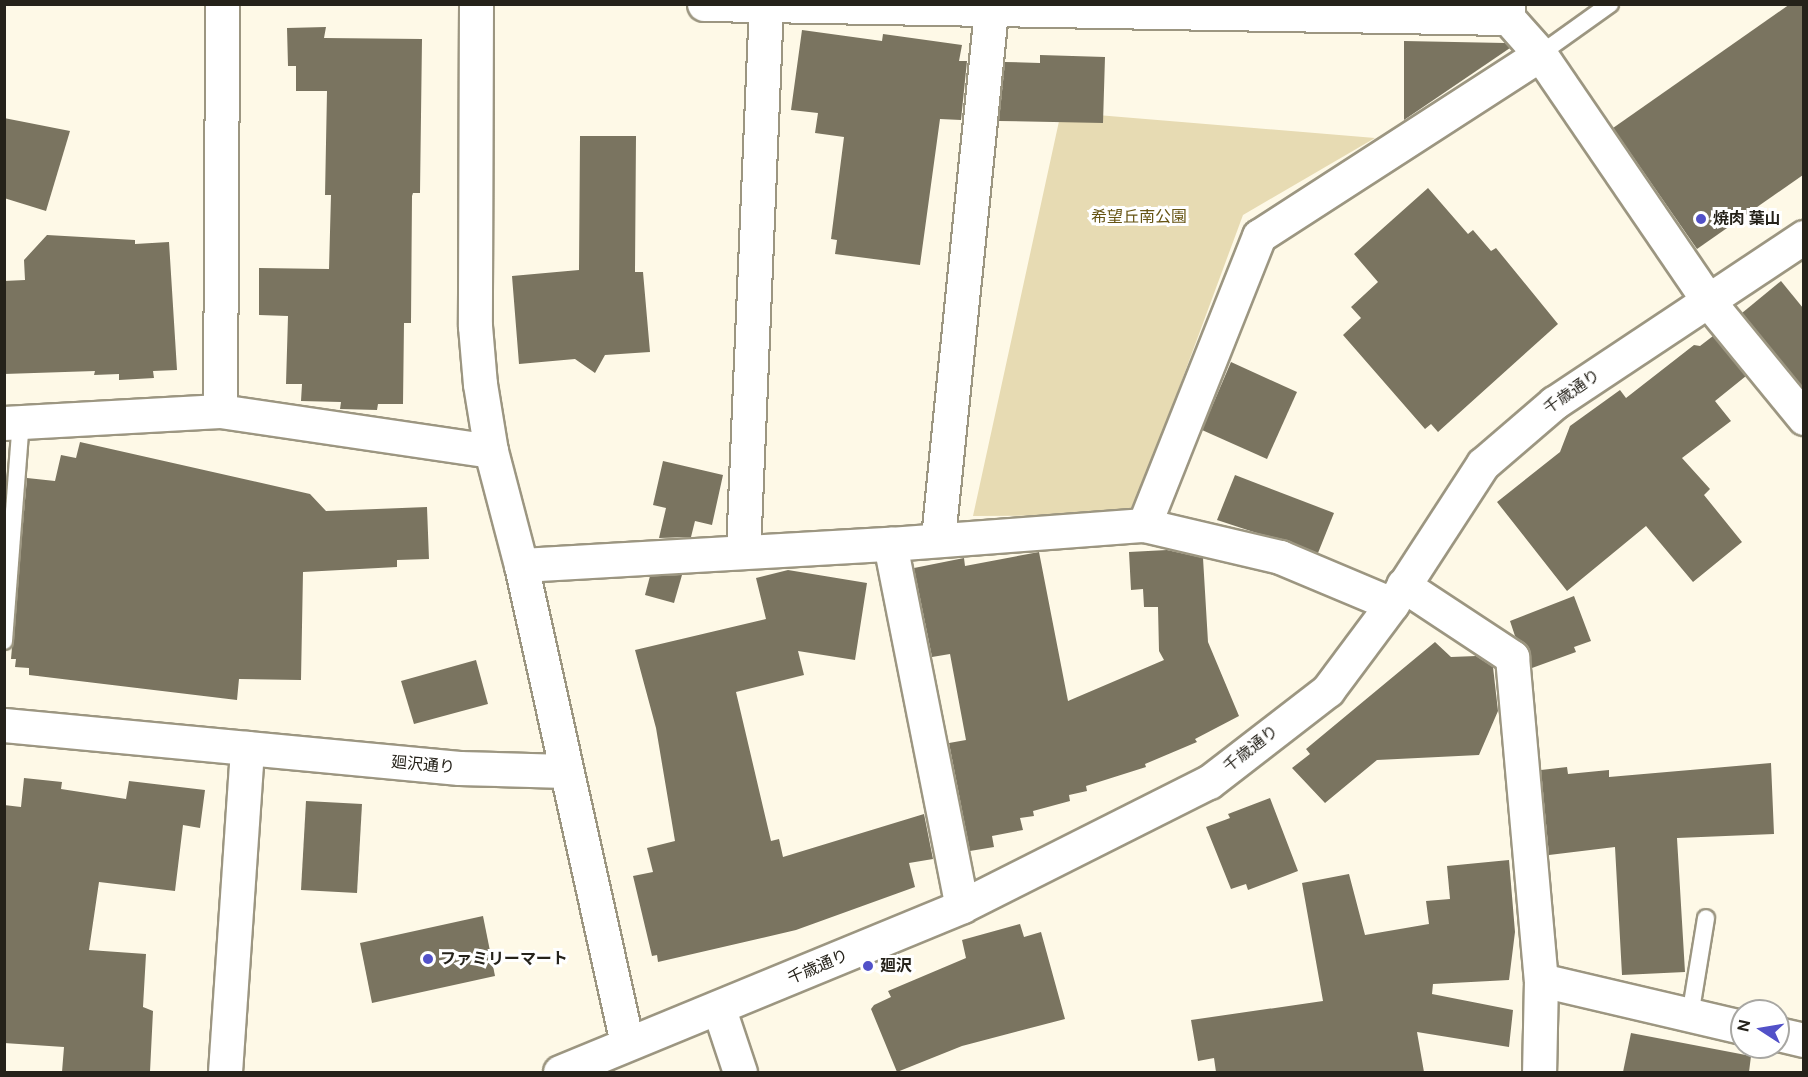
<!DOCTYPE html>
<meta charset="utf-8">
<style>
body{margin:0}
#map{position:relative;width:1808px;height:1077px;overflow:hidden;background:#fef9e7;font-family:"DM Sans","Noto Sans JP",sans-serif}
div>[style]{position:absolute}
.green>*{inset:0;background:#e7dbb3}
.building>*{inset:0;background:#7a7460}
.roads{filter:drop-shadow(2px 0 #9c9681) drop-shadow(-2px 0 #9c9681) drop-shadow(0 2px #9c9681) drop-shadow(0 -2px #9c9681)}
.service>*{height:16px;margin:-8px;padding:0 8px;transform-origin:8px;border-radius:8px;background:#fff}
.minor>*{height:33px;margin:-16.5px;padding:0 16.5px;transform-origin:16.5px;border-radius:16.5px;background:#fff}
.tertiary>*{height:33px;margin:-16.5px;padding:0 16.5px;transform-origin:16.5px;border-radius:16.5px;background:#fff}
.dots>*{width:16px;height:16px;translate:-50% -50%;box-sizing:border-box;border:3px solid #fff;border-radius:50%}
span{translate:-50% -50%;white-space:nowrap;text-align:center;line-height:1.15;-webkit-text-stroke:6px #fff;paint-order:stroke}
.park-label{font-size:16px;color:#665413}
.poi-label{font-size:16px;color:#25221a;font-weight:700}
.left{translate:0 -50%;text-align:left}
.street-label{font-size:16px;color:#25221a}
.frame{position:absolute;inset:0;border:6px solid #25221a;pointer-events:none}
.north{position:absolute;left:1730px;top:999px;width:60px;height:60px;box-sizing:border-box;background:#fff;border:2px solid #a8a7a3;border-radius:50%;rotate:282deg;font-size:16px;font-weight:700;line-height:24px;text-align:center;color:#25221a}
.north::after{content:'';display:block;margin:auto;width:21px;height:27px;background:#5251c8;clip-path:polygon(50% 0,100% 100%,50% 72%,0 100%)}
</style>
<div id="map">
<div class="green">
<div style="clip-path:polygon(1061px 112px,1375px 138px,1243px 215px,1132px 515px,973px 516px)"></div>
</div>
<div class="building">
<div style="clip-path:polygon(1790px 4px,1803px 4px,1803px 175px,1697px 249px,1613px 128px)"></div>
<div style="clip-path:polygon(326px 27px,324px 38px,422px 39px,420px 193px,413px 193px,412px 196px,411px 323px,404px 323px,403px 404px,378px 404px,377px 410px,340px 409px,341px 402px,301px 401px,302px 384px,286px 384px,288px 316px,259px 315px,259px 268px,329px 269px,331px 195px,325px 195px,327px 91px,296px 91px,296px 66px,288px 66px,287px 28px)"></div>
<div style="clip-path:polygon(802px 30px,882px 41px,883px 34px,962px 45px,959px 61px,967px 61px,961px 120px,940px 119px,920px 265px,835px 254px,837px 240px,831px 239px,844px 137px,815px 133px,818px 113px,791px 110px)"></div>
<div style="clip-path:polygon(1404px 41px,1505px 43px,1510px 48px,1404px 120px)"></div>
<div style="clip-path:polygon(1040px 55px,1105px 57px,1103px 123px,999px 121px,1005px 62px,1040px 63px)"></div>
<div style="clip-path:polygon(4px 118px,70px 131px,46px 211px,4px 198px)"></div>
<div style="clip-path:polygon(580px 136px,636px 136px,635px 272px,643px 272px,650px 352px,605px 355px,595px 373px,575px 359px,519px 364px,512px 276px,579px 270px)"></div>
<div style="clip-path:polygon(1428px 188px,1468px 234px,1473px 230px,1491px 251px,1496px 248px,1558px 324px,1438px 432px,1431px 424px,1425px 429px,1343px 335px,1361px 318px,1351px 307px,1378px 282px,1354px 254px)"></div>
<div style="clip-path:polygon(47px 235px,135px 240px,135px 244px,169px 242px,177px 370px,153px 371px,154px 378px,119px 380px,119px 374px,94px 375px,95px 371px,4px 374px,4px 281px,25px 280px,24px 260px)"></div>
<div style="clip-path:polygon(1781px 281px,1803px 308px,1803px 388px,1742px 313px)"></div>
<div style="clip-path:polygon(1713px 336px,1746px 376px,1715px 401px,1731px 421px,1682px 458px,1710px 489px,1704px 495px,1742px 542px,1693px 582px,1646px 526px,1567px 591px,1497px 502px,1560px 452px,1570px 426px,1620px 390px,1626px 398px,1694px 345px,1700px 346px)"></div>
<div style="clip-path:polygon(1231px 362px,1297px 392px,1267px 459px,1202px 430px)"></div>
<div style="clip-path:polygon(80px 442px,310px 494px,326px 511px,427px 507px,429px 559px,397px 560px,397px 567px,303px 572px,301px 680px,239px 679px,237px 700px,29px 675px,29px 668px,15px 667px,16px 659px,11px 659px,27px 478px,55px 481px,61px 455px,76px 458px)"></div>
<div style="clip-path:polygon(663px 461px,723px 475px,712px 525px,695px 521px,691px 537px,659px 538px,666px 508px,653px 505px)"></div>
<div style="clip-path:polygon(1235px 475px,1334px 513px,1318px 553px,1217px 520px)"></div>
<div style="clip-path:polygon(1167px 550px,1203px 558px,1208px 642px,1239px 716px,1195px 739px,1197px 742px,1145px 764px,1146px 767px,1086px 786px,1087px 791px,1069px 795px,1070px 801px,1033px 811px,1034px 816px,1020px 818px,1023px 830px,992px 836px,994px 847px,970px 851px,949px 743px,966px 740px,950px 654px,932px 657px,914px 568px,964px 558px,965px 566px,1039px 552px,1068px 701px,1164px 660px,1159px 651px,1158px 607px,1144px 607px,1143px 589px,1131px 590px,1129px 552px)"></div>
<div style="clip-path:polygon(788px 570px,867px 583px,855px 660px,798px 651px,804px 675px,736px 692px,771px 841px,779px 839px,783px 857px,924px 814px,933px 859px,909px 863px,915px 887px,796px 930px,658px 962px,657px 955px,652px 956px,633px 876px,653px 872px,647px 848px,675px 841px,656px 728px,635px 650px,766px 619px,756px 578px)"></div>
<div style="clip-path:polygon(682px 575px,674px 603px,645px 595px,650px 576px)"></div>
<div style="clip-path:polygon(1574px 596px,1591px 641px,1574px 647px,1576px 652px,1532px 668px,1528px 648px,1515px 636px,1510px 621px)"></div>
<div style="clip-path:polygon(1435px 642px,1451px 657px,1476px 656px,1493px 667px,1498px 711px,1479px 755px,1377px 760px,1325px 803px,1292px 768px,1310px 754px,1306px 749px)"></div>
<div style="clip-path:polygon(476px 660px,488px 704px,414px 724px,401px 681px)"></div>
<div style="clip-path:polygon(1771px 763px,1774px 834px,1677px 838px,1685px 972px,1622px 975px,1615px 847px,1549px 855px,1541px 770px,1567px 767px,1568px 774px,1609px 770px,1609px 777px)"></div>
<div style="clip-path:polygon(24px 778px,62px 782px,61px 789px,126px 799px,129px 781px,205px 790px,200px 828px,183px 825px,175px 891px,99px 882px,89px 950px,146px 954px,143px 1007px,153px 1011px,150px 1072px,62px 1072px,64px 1047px,4px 1043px,4px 805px,21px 807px)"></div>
<div style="clip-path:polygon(1270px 798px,1298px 871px,1248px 890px,1246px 884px,1231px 889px,1206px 827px,1230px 818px,1228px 814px)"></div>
<div style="clip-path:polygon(306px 801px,362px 804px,357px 893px,301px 890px)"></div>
<div style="clip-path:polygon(1509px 860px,1515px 932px,1509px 980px,1433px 984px,1432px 994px,1513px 1010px,1509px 1047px,1417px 1032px,1424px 1072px,1216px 1072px,1214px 1058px,1198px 1061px,1191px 1020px,1323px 1001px,1302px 883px,1349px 874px,1365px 935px,1429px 924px,1426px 901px,1450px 899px,1447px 866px)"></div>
<div style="clip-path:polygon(483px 916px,495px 976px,372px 1003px,360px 943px)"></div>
<div style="clip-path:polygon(1020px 924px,1024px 937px,1041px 932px,1065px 1019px,962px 1046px,897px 1072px,871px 1009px,874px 1005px,891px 997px,888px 991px,966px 958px,962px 940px)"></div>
<div style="clip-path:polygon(1631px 1033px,1751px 1056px,1749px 1072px,1623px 1072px)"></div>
</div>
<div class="roads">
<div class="service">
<div style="left:1540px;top:54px;width:86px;rotate:-35.5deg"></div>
<div style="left:4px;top:641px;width:220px;rotate:-85.6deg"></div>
<div style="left:1690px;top:1016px;width:99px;rotate:-80.7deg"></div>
</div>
<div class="minor">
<div style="left:704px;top:4px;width:804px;rotate:1deg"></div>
<div style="left:1709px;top:302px;width:150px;rotate:50.7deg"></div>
<div style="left:220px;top:411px;width:407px;rotate:-89.7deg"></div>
<div style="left:4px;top:423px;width:216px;rotate:-3.2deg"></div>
<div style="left:220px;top:411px;width:274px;rotate:8.4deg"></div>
<div style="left:1144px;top:525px;width:311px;rotate:-68.3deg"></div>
<div style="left:1259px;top:236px;width:335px;rotate:-32.9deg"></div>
<div style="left:1540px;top:54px;width:48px;rotate:-131.6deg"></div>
<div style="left:1508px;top:18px;width:14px;rotate:-90deg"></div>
<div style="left:938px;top:538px;width:530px;rotate:-84.26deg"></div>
<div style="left:890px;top:544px;width:369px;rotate:78.8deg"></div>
<div style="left:743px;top:551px;width:547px;rotate:-87.59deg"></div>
<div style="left:521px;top:565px;width:370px;rotate:-3.3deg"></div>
<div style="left:890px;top:544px;width:255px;rotate:-4.3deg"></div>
<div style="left:1144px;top:525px;width:140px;rotate:13.2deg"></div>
<div style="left:1280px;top:557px;width:121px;rotate:22.8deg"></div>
<div style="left:1403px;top:585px;width:131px;rotate:33.4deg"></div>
<div style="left:1512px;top:657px;width:324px;rotate:84.9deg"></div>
<div style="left:1541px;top:980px;width:92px;rotate:91.2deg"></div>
<div style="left:1541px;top:980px;width:206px;rotate:13.2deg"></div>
<div style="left:719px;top:1009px;width:66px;rotate:71.6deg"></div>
<div style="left:1778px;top:1034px;width:27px;rotate:13deg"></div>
<div style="left:225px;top:1072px;width:325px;rotate:-86.1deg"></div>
</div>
<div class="tertiary">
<div style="left:476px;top:4px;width:322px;rotate:90.2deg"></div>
<div style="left:475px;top:326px;width:58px;rotate:85.1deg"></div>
<div style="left:480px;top:384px;width:68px;rotate:80.7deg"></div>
<div style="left:491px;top:451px;width:118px;rotate:75.3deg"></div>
<div style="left:521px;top:565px;width:489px;rotate:77.5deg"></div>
<div style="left:1540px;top:54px;width:300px;rotate:55.7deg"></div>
<div style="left:4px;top:725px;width:457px;rotate:5.4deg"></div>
<div style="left:459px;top:768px;width:106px;rotate:1.6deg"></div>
<div style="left:560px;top:1072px;width:435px;rotate:-22.4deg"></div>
<div style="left:962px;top:906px;width:276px;rotate:-26.7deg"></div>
<div style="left:1209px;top:782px;width:150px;rotate:-37.7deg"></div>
<div style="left:1328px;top:690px;width:107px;rotate:-53.3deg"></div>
<div style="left:1392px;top:604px;width:167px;rotate:-57deg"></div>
<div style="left:1483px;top:464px;width:94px;rotate:-40.7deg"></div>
<div style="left:1554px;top:403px;width:300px;rotate:-33.6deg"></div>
</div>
</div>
<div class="dots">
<div style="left:1701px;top:219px;background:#5251c8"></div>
<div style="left:428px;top:959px;background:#5251c8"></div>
<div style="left:868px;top:966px;background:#5251c8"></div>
</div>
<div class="park-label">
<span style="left:1139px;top:217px">希望丘南公園</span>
</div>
<div class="poi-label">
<span class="left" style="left:1713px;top:219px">焼肉 葉山</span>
<span class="left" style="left:440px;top:959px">ファミリーマート</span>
<span class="left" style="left:880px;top:966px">廻沢</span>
</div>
<div class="street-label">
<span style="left:1572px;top:392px;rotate:-35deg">千歳通り</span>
<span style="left:1251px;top:749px;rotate:-38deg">千歳通り</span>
<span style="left:423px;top:765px;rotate:5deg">廻沢通り</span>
<span style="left:818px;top:967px;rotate:-23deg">千歳通り</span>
</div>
<div class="frame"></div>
<div class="north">N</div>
</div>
